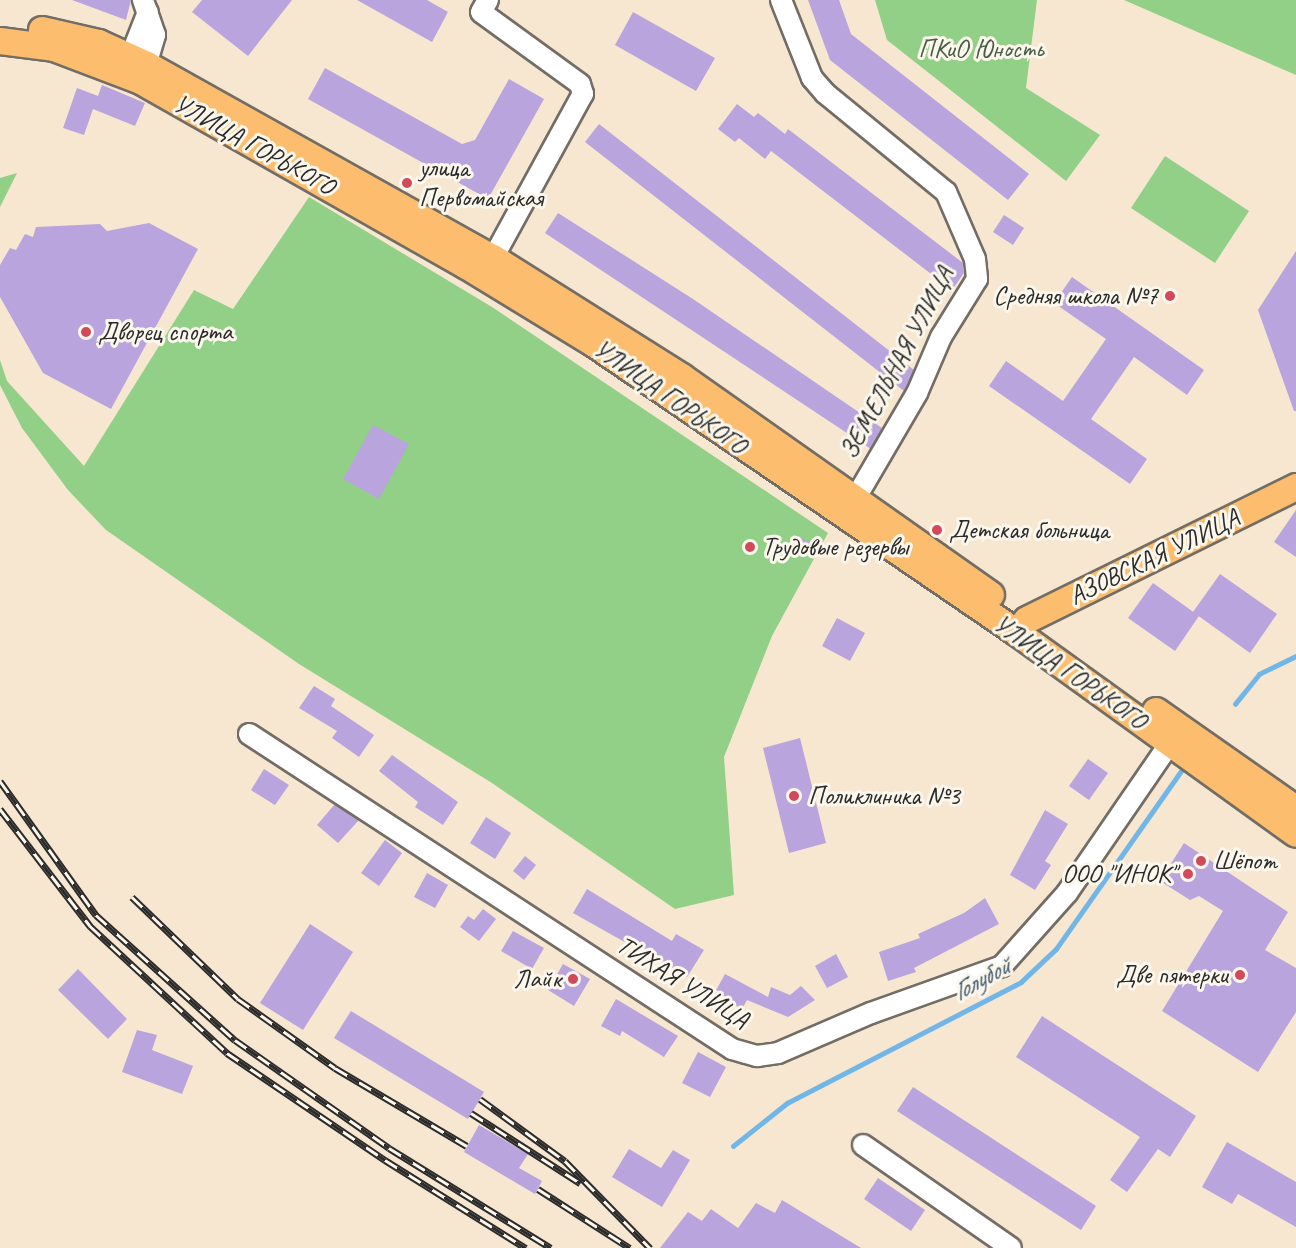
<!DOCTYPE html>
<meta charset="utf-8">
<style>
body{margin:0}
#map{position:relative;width:1296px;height:1248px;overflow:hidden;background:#f7e7d1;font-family:Caveat,sans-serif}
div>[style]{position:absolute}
.green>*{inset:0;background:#91d086}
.stream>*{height:4.5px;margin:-2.25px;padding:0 2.25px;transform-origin:2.25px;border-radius:2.25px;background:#71b6e7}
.building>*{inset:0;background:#b9a4dd}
.roads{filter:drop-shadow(2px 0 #726d65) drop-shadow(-2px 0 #726d65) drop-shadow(0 2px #726d65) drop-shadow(0 -2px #726d65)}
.minor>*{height:20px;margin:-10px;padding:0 10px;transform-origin:10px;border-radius:10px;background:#fff}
.major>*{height:26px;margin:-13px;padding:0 13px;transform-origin:13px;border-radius:13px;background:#fcbd6f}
.rail>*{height:7px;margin-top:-3.5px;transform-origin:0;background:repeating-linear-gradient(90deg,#fbf7ec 0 14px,#2b2b2b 0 28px);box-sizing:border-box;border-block:2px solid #2b2b2b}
.dots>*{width:16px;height:16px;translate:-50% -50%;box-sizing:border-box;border:3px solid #fbf7ec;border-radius:50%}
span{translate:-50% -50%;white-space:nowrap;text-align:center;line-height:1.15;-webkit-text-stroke:6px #fbf7ec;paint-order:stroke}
.park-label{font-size:26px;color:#4a5d46}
.street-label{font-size:26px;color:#2b2b2b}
.poi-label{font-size:26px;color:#2b2b2b}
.left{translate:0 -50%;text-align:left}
.right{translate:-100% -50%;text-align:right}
.water-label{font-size:27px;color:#445c6d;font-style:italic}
</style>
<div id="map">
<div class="green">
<div style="clip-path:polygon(875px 0,1037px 0,1026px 88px,1100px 135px,1066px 181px,887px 40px)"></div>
<div style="clip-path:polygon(1124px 0,1296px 0,1296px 75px)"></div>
<div style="clip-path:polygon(1165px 156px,1249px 211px,1215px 263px,1131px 208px)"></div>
<div style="clip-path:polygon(17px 173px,0 207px,0 178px)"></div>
<div style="clip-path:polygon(309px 197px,492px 307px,828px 533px,772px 636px,724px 757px,734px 895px,675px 909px,492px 783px,299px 664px,106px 530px,68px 490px,22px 428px,0 385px,0 360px,7px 381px,84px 466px,194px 290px,233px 309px)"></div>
</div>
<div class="stream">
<div style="left:1235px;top:704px;width:38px;rotate:-51deg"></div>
<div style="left:1259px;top:674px;width:41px;rotate:-25.9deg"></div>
<div style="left:733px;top:1146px;width:69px;rotate:-38.5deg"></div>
<div style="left:787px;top:1103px;width:263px;rotate:-27.3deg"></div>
<div style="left:1021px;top:982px;width:48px;rotate:-43.3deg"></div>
<div style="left:1056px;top:949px;width:219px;rotate:-54.9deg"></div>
</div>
<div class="building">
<div style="clip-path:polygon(72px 0,131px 0,126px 20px)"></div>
<div style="clip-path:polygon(202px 0,292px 0,248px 56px,192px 12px)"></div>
<div style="clip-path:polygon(357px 0,427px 0,448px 12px,432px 42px)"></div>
<div style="clip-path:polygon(808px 0,839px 0,851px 34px,1029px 174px,1008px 200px,830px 60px)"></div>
<div style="clip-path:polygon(633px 12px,715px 58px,696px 91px,615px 45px)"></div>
<div style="clip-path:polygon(325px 68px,462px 144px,475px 140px,509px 79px,544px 99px,488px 199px,308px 99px)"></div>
<div style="clip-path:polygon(102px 85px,145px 103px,135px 126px,93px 109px,84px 135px,63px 128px,77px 88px,98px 96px)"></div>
<div style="clip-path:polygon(737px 104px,754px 117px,758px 113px,785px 134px,788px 129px,963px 263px,964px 273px,952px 290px,771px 151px,765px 159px,739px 138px,735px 142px,718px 129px)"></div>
<div style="clip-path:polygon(599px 124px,914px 370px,904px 391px,585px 142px)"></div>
<div style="clip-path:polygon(558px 213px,693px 299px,882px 428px,871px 449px,545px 233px)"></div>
<div style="clip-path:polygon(1004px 215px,1024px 228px,1013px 245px,993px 232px)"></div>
<div style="clip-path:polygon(149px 223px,198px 249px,111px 409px,43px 373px,0 297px,0 265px,10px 248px,16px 250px,25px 234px,33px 237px,36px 227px,100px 224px,107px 231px)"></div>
<div style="clip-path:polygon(1296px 251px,1296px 411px,1294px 411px,1258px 310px)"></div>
<div style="clip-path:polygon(1072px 277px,1204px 370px,1187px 395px,1134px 357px,1091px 419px,1147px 459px,1130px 484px,989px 386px,1006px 361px,1063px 401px,1106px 339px,1054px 303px)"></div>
<div style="clip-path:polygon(373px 425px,409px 444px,379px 499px,343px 479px)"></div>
<div style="clip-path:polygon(1296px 510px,1296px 557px,1274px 542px)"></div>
<div style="clip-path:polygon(800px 537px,811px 543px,803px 558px,792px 552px)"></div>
<div style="clip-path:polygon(1220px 574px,1277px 614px,1250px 653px,1193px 612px)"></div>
<div style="clip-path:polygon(1153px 583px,1199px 616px,1175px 651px,1128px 618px)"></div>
<div style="clip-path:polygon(837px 618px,865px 633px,850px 661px,822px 646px)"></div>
<div style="clip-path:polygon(314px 686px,335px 699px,331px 706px,374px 735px,359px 757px,332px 738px,337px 731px,299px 708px)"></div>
<div style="clip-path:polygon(800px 738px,826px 843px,789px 853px,763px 748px)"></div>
<div style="clip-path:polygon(392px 755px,458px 802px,443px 825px,415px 807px,418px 802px,379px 771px)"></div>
<div style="clip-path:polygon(1088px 759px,1108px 773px,1089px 800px,1069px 786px)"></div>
<div style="clip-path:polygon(264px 769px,289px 785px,275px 805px,251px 790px)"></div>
<div style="clip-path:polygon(335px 804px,359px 820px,338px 843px,317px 825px)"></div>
<div style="clip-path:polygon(1045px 810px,1068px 824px,1045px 861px,1051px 865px,1035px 890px,1010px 875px)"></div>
<div style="clip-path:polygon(486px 817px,511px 833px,495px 859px,470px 843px)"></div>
<div style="clip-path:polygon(385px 840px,402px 853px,379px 886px,361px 873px)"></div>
<div style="clip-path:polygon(1184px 843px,1288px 912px,1265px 950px,1296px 968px,1296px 1012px,1258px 1072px,1162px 1011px,1223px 911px,1199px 896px,1190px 900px,1160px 881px)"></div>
<div style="clip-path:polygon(525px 856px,536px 865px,524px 880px,513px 871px)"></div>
<div style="clip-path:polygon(427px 873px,448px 885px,435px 908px,414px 897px)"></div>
<div style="clip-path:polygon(587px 889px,672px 941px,676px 934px,704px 950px,687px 977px,573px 913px)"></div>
<div style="clip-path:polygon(985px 898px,999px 924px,914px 968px,916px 972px,888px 981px,879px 952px,920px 938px,918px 934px,964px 913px)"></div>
<div style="clip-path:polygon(483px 909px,496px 919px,479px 941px,460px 927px,468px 916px,474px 920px)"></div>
<div style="clip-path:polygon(310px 924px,353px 952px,303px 1030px,260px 1003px)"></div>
<div style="clip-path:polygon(513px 931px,544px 948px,532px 969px,501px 951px)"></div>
<div style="clip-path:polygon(836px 954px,848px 977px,827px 988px,815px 966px)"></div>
<div style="clip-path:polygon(563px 964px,590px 979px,574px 1006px,548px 990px)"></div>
<div style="clip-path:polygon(78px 969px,127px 1019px,108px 1039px,58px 990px)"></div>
<div style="clip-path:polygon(725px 974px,768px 997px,771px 987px,790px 995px,801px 986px,815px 1000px,788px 1017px,747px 1000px,742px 1009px,714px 994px)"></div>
<div style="clip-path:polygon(616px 999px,678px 1036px,664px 1057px,622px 1031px,620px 1036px,601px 1026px)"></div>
<div style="clip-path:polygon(351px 1011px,484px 1092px,468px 1119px,334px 1038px)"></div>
<div style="clip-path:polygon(1042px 1016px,1196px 1116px,1170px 1157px,1158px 1149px,1127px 1192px,1110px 1180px,1140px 1137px,1016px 1057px)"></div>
<div style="clip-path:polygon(137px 1030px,157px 1035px,152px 1050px,193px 1066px,182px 1094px,122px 1072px)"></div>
<div style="clip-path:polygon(698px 1052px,726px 1067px,710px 1097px,682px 1083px)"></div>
<div style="clip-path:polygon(913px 1087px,1096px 1206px,1081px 1230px,897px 1111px)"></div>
<div style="clip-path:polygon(479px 1125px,528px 1154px,519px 1168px,542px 1181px,535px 1194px,464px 1152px)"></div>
<div style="clip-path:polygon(1227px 1142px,1296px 1182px,1296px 1227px,1238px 1194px,1232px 1204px,1202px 1187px)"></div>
<div style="clip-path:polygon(629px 1149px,661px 1168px,673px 1150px,690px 1160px,662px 1207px,612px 1177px)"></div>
<div style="clip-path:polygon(878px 1178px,925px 1210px,911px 1231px,864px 1199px)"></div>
<div style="clip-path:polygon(782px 1200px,861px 1248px,660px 1248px,688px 1212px,702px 1221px,711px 1209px,738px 1228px,756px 1203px,775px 1213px)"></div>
</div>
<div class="roads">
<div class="minor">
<div style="left:781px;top:0;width:84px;rotate:68.3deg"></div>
<div style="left:812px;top:78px;width:20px;rotate:49deg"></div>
<div style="left:825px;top:93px;width:156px;rotate:39.3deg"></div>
<div style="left:946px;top:192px;width:73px;rotate:66.6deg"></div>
<div style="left:975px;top:259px;width:20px;rotate:84deg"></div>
<div style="left:977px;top:279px;width:68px;rotate:121.8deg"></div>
<div style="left:941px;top:337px;width:61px;rotate:113.2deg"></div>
<div style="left:917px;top:393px;width:123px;rotate:120.3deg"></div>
<div style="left:126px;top:68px;width:60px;rotate:-68.6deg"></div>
<div style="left:143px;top:76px;width:43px;rotate:-73.7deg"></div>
<div style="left:155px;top:35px;width:37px;rotate:-109deg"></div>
<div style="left:487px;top:269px;width:200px;rotate:-61.3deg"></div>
<div style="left:583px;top:94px;width:10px;rotate:-107deg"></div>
<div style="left:580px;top:84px;width:122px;rotate:-144deg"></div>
<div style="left:481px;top:12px;width:14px;rotate:-60deg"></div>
<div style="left:249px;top:734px;width:577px;rotate:33.11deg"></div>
<div style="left:732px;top:1049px;width:26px;rotate:16deg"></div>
<div style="left:757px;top:1056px;width:21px;rotate:-8deg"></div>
<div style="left:778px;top:1053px;width:101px;rotate:-23.3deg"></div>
<div style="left:871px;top:1013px;width:139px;rotate:-19.7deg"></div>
<div style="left:1002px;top:966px;width:98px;rotate:-48.3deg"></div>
<div style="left:1067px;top:893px;width:182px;rotate:-55.5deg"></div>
<div style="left:863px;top:1145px;width:180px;rotate:34.8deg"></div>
</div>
<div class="major">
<div style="left:42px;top:30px;width:58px;rotate:12.8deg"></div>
<div style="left:99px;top:43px;width:53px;rotate:24.6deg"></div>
<div style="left:147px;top:65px;width:396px;rotate:29.2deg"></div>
<div style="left:493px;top:258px;width:223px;rotate:32.2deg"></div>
<div style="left:682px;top:377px;width:378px;rotate:35.2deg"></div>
<div style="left:0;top:41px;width:54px;rotate:7.4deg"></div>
<div style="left:54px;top:48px;width:93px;rotate:20.8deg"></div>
<div style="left:141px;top:81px;width:373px;rotate:29.6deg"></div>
<div style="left:465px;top:265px;width:150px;rotate:31.4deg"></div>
<div style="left:593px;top:343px;width:512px;rotate:34.34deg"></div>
<div style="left:1016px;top:632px;width:345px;rotate:35.8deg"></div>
<div style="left:1016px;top:632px;width:16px;rotate:-47deg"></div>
<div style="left:1027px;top:620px;width:300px;rotate:-26.3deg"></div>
<div style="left:1156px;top:711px;width:171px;rotate:35deg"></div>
</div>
</div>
<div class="rail">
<div style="left:0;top:781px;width:165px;rotate:54.4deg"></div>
<div style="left:96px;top:915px;width:187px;rotate:42deg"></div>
<div style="left:235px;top:1040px;width:188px;rotate:35deg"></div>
<div style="left:389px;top:1148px;width:190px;rotate:31.7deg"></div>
<div style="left:0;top:809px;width:148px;rotate:52.4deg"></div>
<div style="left:90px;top:926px;width:187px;rotate:42.8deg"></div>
<div style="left:227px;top:1053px;width:191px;rotate:34.1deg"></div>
<div style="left:385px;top:1160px;width:166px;rotate:32deg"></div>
<div style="left:132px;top:897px;width:147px;rotate:43.9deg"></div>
<div style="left:238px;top:999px;width:119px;rotate:35.4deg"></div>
<div style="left:335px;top:1068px;width:153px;rotate:30.6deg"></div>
<div style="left:480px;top:1099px;width:105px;rotate:36.1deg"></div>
<div style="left:565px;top:1161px;width:122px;rotate:45.7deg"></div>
<div style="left:471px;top:1113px;width:130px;rotate:32.7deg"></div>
<div style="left:538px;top:1189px;width:109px;rotate:32.7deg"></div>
</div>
<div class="dots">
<div style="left:407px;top:183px;background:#d1495b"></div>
<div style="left:1170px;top:296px;background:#d1495b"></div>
<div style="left:86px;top:332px;background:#d1495b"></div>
<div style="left:937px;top:530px;background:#d1495b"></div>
<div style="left:750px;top:547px;background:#d1495b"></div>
<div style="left:794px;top:796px;background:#d1495b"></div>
<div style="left:1201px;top:861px;background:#d1495b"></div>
<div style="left:1188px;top:874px;background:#d1495b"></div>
<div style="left:1240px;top:975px;background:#d1495b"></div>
<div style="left:573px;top:979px;background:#d1495b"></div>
</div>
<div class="park-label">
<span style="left:981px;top:49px">ПКиО Юность</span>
</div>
<div class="street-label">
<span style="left:254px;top:145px;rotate:29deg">УЛИЦА ГОРЬКОГО</span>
<span style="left:897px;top:363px;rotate:-62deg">ЗЕМЕЛЬНАЯ УЛИЦА</span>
<span style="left:670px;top:397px;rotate:35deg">УЛИЦА ГОРЬКОГО</span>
<span style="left:1154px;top:557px;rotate:-26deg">АЗОВСКАЯ УЛИЦА</span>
<span style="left:1070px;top:672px;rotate:35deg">УЛИЦА ГОРЬКОГО</span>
<span style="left:683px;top:982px;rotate:32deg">ТИХАЯ УЛИЦА</span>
</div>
<div class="poi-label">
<span class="left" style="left:419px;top:183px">улица<br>Первомайская</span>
<span class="right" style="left:1158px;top:296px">Средняя школа №7</span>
<span class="left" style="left:98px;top:332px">Дворец спорта</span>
<span class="left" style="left:949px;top:530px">Детская больница</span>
<span class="left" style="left:762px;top:547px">Трудовые резервы</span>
<span class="left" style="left:808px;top:796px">Поликлиника №3</span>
<span class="left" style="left:1213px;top:861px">Шёпот</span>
<span class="right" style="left:1176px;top:874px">ООО "ИНОК"</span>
<span class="right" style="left:1228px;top:975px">Две пятерки</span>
<span class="right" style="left:561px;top:979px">Лайк</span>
</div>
<div class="water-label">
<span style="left:981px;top:979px;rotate:-29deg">Голубой</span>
</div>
</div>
